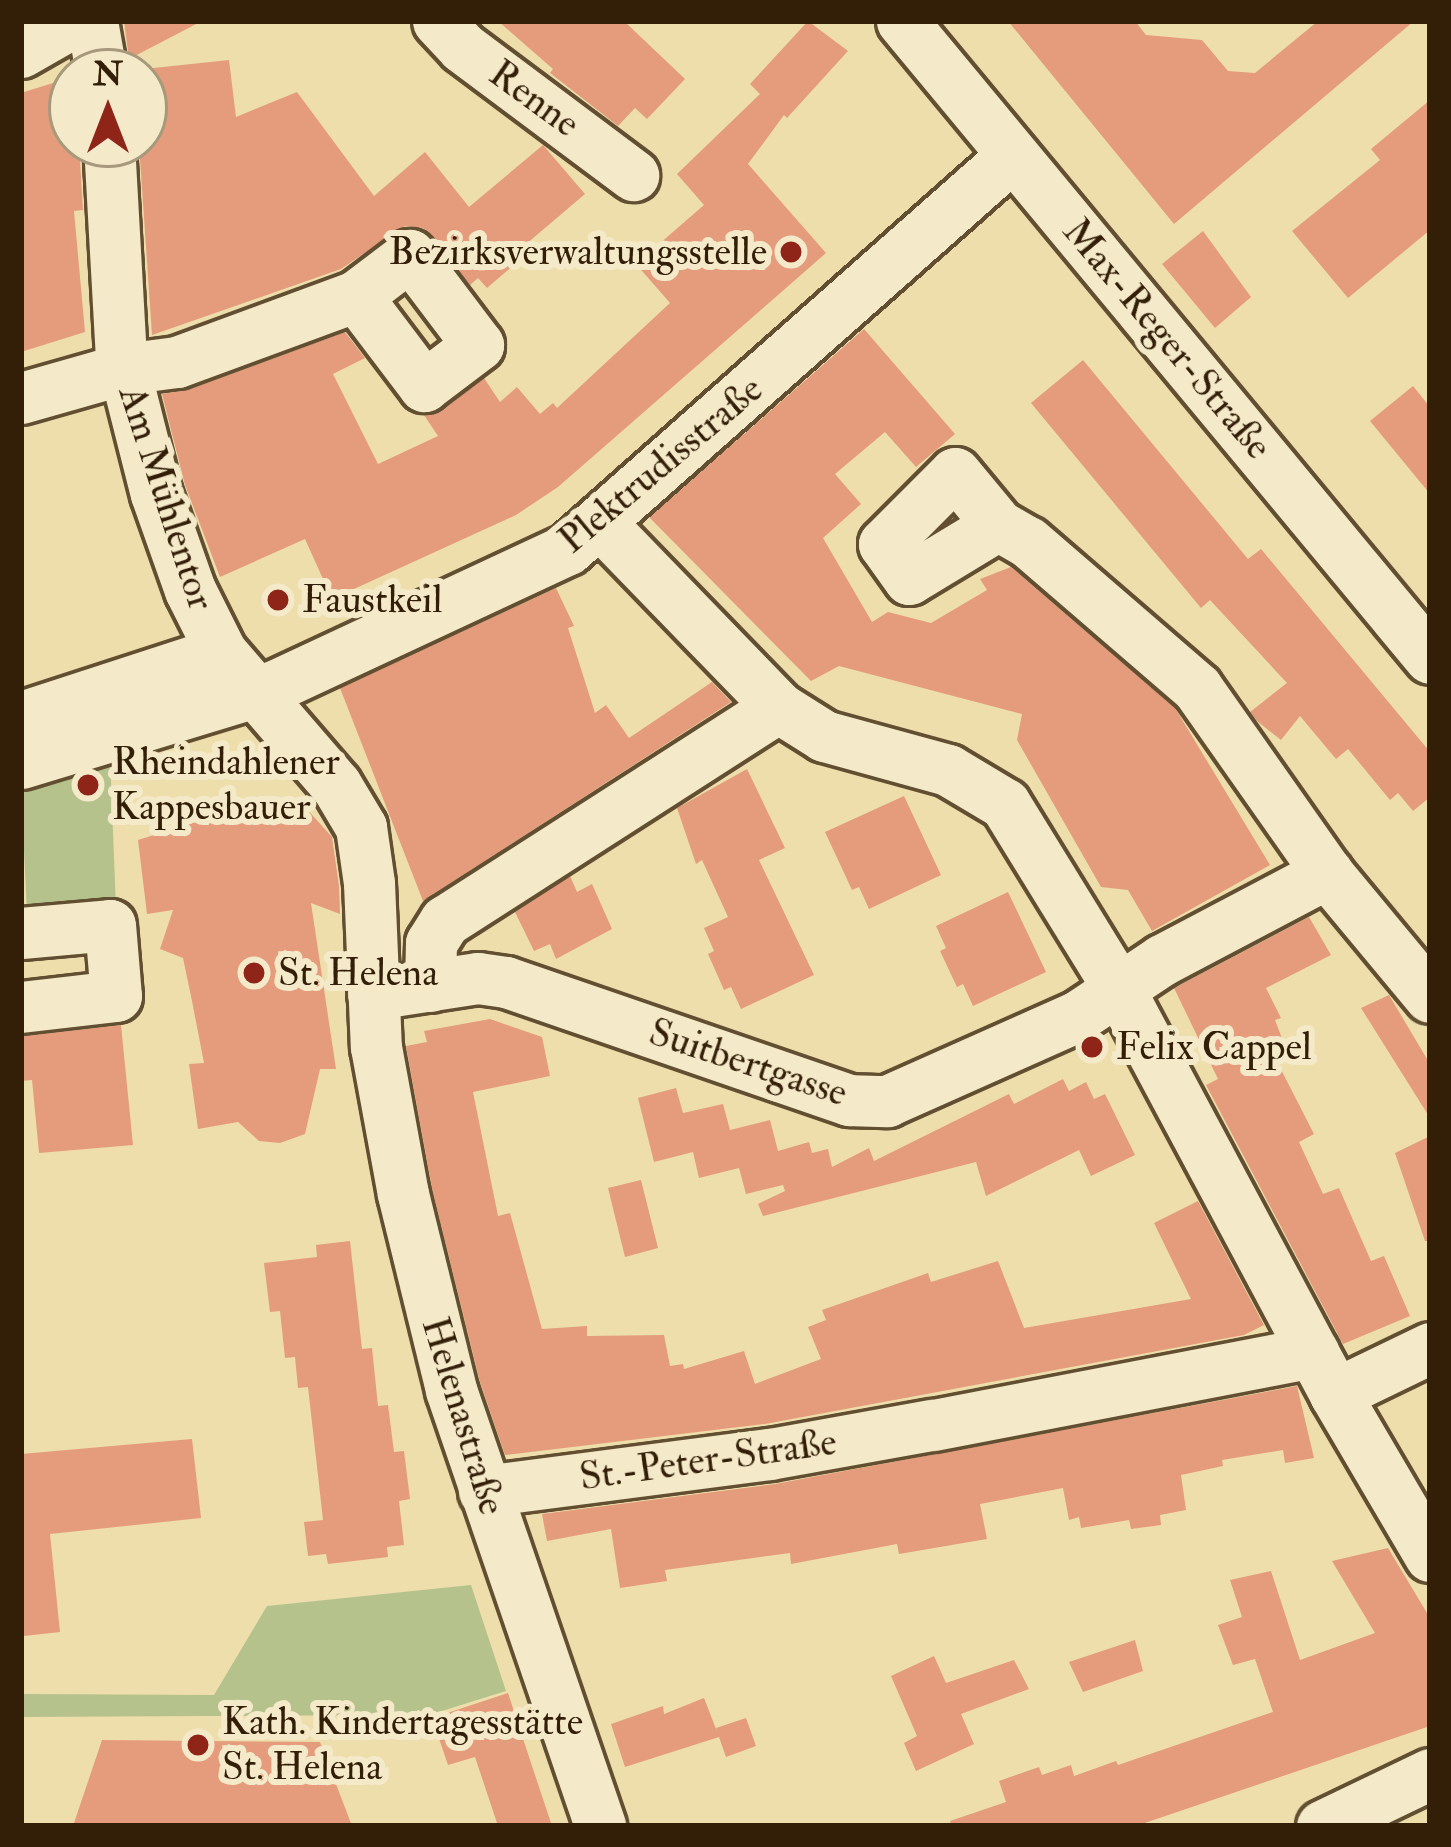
<!DOCTYPE html>
<meta charset="utf-8">
<style>
body{margin:0}
#map{position:relative;width:1451px;height:1847px;overflow:hidden;background:#eedeac;font-family:"IM FELL Double Pica",serif}
div>[style]{position:absolute}
.green>*{inset:0;background:#b6c28b}
.building>*{inset:0;background:#e49c7c}
.roads{filter:drop-shadow(3px 0 #624f31) drop-shadow(-3px 0 #624f31) drop-shadow(0 3px #624f31) drop-shadow(0 -3px #624f31)}
.minor>*{height:51px;margin:-25.5px;padding:0 25.5px;transform-origin:25.5px;border-radius:25.5px;background:#f4eac9}
.dots>*{width:33px;height:33px;translate:-50% -50%;box-sizing:border-box;border:6px solid #f4eac9;border-radius:50%}
span{translate:-50% -50%;white-space:nowrap;text-align:center;line-height:1.15;-webkit-text-stroke:12px #f4eac9;paint-order:stroke}
.street-label{font-size:39px;color:#331f08}
.poi-label{font-size:39px;color:#331f08}
.right{translate:-100% -50%;text-align:right}
.left{translate:0 -50%;text-align:left}
.frame{position:absolute;inset:0;border:24px solid #331f08;pointer-events:none}
.north{position:absolute;left:48px;top:48px;width:120px;height:120px;box-sizing:border-box;background:#f4eac9;border:3px solid #a7997c;border-radius:50%;rotate:0deg;font-size:33px;font-weight:700;line-height:48px;text-align:center;color:#331f08}
.north::after{content:'';display:block;margin:auto;width:42px;height:54px;background:#8f2418;clip-path:polygon(50% 0,100% 100%,50% 72%,0 100%)}
</style>
<div id="map">
<div class="green">
<div style="clip-path:polygon(110px 756px,116px 908px,27px 914px,21px 787px)"></div>
<div style="clip-path:polygon(471px 1585px,506px 1691px,429px 1715px,21px 1717px,21px 1694px,214px 1695px,267px 1606px)"></div>
</div>
<div class="building">
<div style="clip-path:polygon(124px 21px,202px 21px,129px 59px)"></div>
<div style="clip-path:polygon(498px 21px,624px 21px,685px 79px,647px 119px,635px 108px,618px 126px,550px 73px,553px 69px)"></div>
<div style="clip-path:polygon(808px 21px,848px 51px,787px 118px,784px 115px,748px 164px,826px 253px,558px 487px,516px 515px,332px 599px,305px 539px,220px 577px,185px 485px,162px 394px,187px 390px,345px 332px,365px 358px,333px 374px,378px 464px,438px 436px,424px 415px,442px 410px,484px 378px,500px 402px,517px 387px,540px 414px,553px 403px,557px 408px,670px 303px,636px 264px,704px 205px,677px 174px,760px 94px,750px 84px)"></div>
<div style="clip-path:polygon(1008px 21px,1135px 21px,1146px 35px,1202px 40px,1228px 71px,1255px 73px,1318px 21px,1414px 21px,1174px 224px)"></div>
<div style="clip-path:polygon(229px 60px,236px 117px,297px 92px,374px 196px,425px 152px,469px 207px,543px 145px,585px 194px,518px 251px,523px 257px,487px 288px,478px 278px,470px 285px,423px 228px,405px 226px,341px 269px,152px 335px,139px 144px,144px 144px,144px 69px)"></div>
<div style="clip-path:polygon(72px 77px,72px 144px,79px 144px,83px 210px,74px 211px,85px 332px,21px 352px,21px 93px)"></div>
<div style="clip-path:polygon(1430px 100px,1430px 230px,1348px 298px,1292px 231px,1380px 160px,1371px 149px)"></div>
<div style="clip-path:polygon(1203px 231px,1251px 297px,1215px 328px,1162px 264px)"></div>
<div style="clip-path:polygon(864px 329px,955px 434px,916px 467px,885px 432px,835px 474px,861px 504px,823px 538px,872px 622px,888px 612px,931px 623px,987px 590px,980px 579px,1011px 567px,1175px 708px,1270px 865px,1152px 931px,1128px 890px,1101px 887px,1017px 740px,1022px 714px,839px 666px,811px 681px,649px 517px)"></div>
<div style="clip-path:polygon(1083px 360px,1248px 559px,1261px 549px,1430px 752px,1430px 797px,1413px 811px,1398px 793px,1390px 800px,1348px 749px,1336px 759px,1300px 716px,1281px 740px,1257px 721px,1250px 712px,1287px 683px,1210px 600px,1201px 608px,1031px 403px)"></div>
<div style="clip-path:polygon(1413px 386px,1430px 407px,1430px 494px,1370px 421px)"></div>
<div style="clip-path:polygon(556px 588px,574px 626px,568px 628px,595px 713px,606px 705px,629px 738px,712px 682px,731px 702px,423px 901px,340px 688px)"></div>
<div style="clip-path:polygon(747px 769px,785px 848px,759px 860px,814px 975px,741px 1009px,731px 987px,724px 990px,708px 954px,714px 951px,704px 928px,728px 917px,702px 860px,696px 864px,677px 808px)"></div>
<div style="clip-path:polygon(904px 796px,941px 875px,869px 909px,859px 887px,852px 890px,825px 832px)"></div>
<div style="clip-path:polygon(305px 807px,332px 837px,339px 886px,340px 914px,311px 903px,336px 1069px,320px 1069px,305px 1134px,280px 1143px,259px 1141px,238px 1122px,198px 1129px,189px 1064px,204px 1063px,192px 1001px,183px 958px,160px 949px,173px 910px,147px 914px,138px 840px,192px 823px)"></div>
<div style="clip-path:polygon(570px 876px,577px 892px,592px 884px,612px 929px,556px 959px,550px 944px,534px 951px,515px 912px)"></div>
<div style="clip-path:polygon(1008px 892px,1046px 972px,973px 1006px,963px 984px,957px 987px,940px 951px,946px 948px,936px 926px)"></div>
<div style="clip-path:polygon(1309px 917px,1331px 955px,1266px 988px,1281px 1018px,1275px 1020px,1285px 1046px,1272px 1052px,1314px 1134px,1299px 1142px,1323px 1194px,1339px 1188px,1371px 1261px,1384px 1256px,1410px 1316px,1343px 1344px,1206px 1085px,1218px 1079px,1174px 988px)"></div>
<div style="clip-path:polygon(1389px 995px,1430px 1064px,1430px 1118px,1361px 1008px)"></div>
<div style="clip-path:polygon(490px 1019px,542px 1037px,550px 1076px,473px 1092px,498px 1216px,510px 1213px,542px 1329px,587px 1326px,587px 1336px,664px 1335px,670px 1366px,683px 1364px,684px 1369px,744px 1351px,755px 1384px,821px 1359px,808px 1327px,826px 1320px,822px 1310px,928px 1273px,931px 1282px,998px 1261px,1024px 1328px,1191px 1299px,1154px 1223px,1198px 1201px,1264px 1325px,1244px 1335px,765px 1424px,505px 1455px,480px 1382px,432px 1188px,406px 1046px,427px 1042px,424px 1031px)"></div>
<div style="clip-path:polygon(121px 1025px,133px 1145px,39px 1153px,32px 1080px,21px 1081px,21px 1036px)"></div>
<div style="clip-path:polygon(1063px 1079px,1069px 1091px,1086px 1082px,1094px 1099px,1105px 1094px,1135px 1155px,1091px 1176px,1079px 1150px,986px 1196px,976px 1162px,763px 1216px,758px 1204px,785px 1191px,783px 1185px,746px 1194px,739px 1168px,699px 1178px,693px 1152px,654px 1162px,638px 1098px,676px 1088px,683px 1113px,723px 1104px,730px 1130px,770px 1120px,778px 1151px,809px 1142px,812px 1153px,828px 1149px,832px 1167px,869px 1148px,874px 1161px,1009px 1094px,1014px 1104px)"></div>
<div style="clip-path:polygon(1430px 1136px,1430px 1241px,1425px 1241px,1395px 1153px)"></div>
<div style="clip-path:polygon(641px 1180px,658px 1248px,625px 1257px,608px 1188px)"></div>
<div style="clip-path:polygon(350px 1241px,362px 1349px,372px 1348px,378px 1406px,388px 1405px,394px 1452px,404px 1451px,410px 1499px,399px 1501px,404px 1545px,387px 1547px,388px 1557px,328px 1564px,326px 1554px,308px 1556px,304px 1522px,323px 1520px,308px 1387px,298px 1388px,295px 1357px,285px 1358px,280px 1311px,270px 1312px,264px 1263px,317px 1257px,316px 1245px)"></div>
<div style="clip-path:polygon(1297px 1386px,1314px 1458px,1285px 1463px,1283px 1450px,1222px 1460px,1223px 1466px,1181px 1475px,1186px 1510px,1160px 1515px,1161px 1525px,1131px 1529px,1129px 1520px,1081px 1528px,1079px 1517px,1069px 1520px,1063px 1488px,980px 1504px,987px 1539px,899px 1554px,897px 1544px,791px 1564px,790px 1553px,665px 1570px,667px 1581px,620px 1588px,611px 1529px,547px 1541px,542px 1514px,775px 1484px)"></div>
<div style="clip-path:polygon(192px 1439px,201px 1518px,50px 1534px,60px 1632px,24px 1636px,21px 1454px)"></div>
<div style="clip-path:polygon(1388px 1548px,1430px 1618px,1430px 1726px,1136px 1826px,951px 1826px,950px 1821px,1006px 1802px,999px 1781px,1039px 1767px,1042px 1775px,1071px 1765px,1074px 1776px,1116px 1761px,1118px 1765px,1273px 1712px,1255px 1659px,1233px 1665px,1218px 1625px,1242px 1617px,1230px 1580px,1271px 1571px,1300px 1660px,1375px 1633px,1332px 1561px)"></div>
<div style="clip-path:polygon(1135px 1640px,1143px 1671px,1083px 1692px,1069px 1662px)"></div>
<div style="clip-path:polygon(934px 1656px,946px 1683px,1014px 1660px,1029px 1689px,961px 1714px,974px 1744px,916px 1771px,904px 1743px,917px 1736px,891px 1676px)"></div>
<div style="clip-path:polygon(508px 1693px,532px 1766px,552px 1826px,498px 1826px,475px 1757px,448px 1765px,432px 1718px)"></div>
<div style="clip-path:polygon(704px 1698px,718px 1734px,716px 1728px,746px 1718px,756px 1746px,726px 1757px,719px 1737px,625px 1767px,611px 1724px,663px 1706px,664px 1714px)"></div>
<div style="clip-path:polygon(102px 1740px,320px 1742px,352px 1826px,73px 1826px)"></div>
</div>
<div class="roads">
<div class="minor">
<div style="left:92px;top:21px;width:52px;rotate:80deg"></div>
<div style="left:438px;top:21px;width:35px;rotate:47deg"></div>
<div style="left:462px;top:47px;width:214px;rotate:36.8deg"></div>
<div style="left:902px;top:21px;width:827px;rotate:50.35deg"></div>
<div style="left:21px;top:52px;width:62px;rotate:-29.9deg"></div>
<div style="left:109px;top:144px;width:212px;rotate:86.8deg"></div>
<div style="left:121px;top:356px;width:142px;rotate:75.8deg"></div>
<div style="left:156px;top:494px;width:102px;rotate:70.5deg"></div>
<div style="left:190px;top:590px;width:69px;rotate:63.4deg"></div>
<div style="left:221px;top:652px;width:176px;rotate:49.2deg"></div>
<div style="left:336px;top:785px;width:49px;rotate:59.2deg"></div>
<div style="left:361px;top:827px;width:57px;rotate:81.9deg"></div>
<div style="left:369px;top:883px;width:164px;rotate:87.6deg"></div>
<div style="left:376px;top:1047px;width:149px;rotate:79.6deg"></div>
<div style="left:403px;top:1194px;width:202px;rotate:76.2deg"></div>
<div style="left:451px;top:1390px;width:461px;rotate:71.1deg"></div>
<div style="left:21px;top:398px;width:106px;rotate:-15.9deg"></div>
<div style="left:123px;top:369px;width:54px;rotate:-7.4deg"></div>
<div style="left:177px;top:362px;width:191px;rotate:-20.2deg"></div>
<div style="left:356px;top:296px;width:113px;rotate:52.9deg"></div>
<div style="left:424px;top:386px;width:68px;rotate:-37.2deg"></div>
<div style="left:478px;top:345px;width:113px;rotate:-127.1deg"></div>
<div style="left:410px;top:255px;width:68px;rotate:142.8deg"></div>
<div style="left:600px;top:523px;width:256px;rotate:45.9deg"></div>
<div style="left:778px;top:707px;width:54px;rotate:32.2deg"></div>
<div style="left:824px;top:736px;width:129px;rotate:15.3deg"></div>
<div style="left:948px;top:770px;width:66px;rotate:30.8deg"></div>
<div style="left:1005px;top:804px;width:220px;rotate:58.4deg"></div>
<div style="left:1120px;top:991px;width:457px;rotate:61.9deg"></div>
<div style="left:1335px;top:1394px;width:188px;rotate:59.6deg"></div>
<div style="left:998px;top:525px;width:104px;rotate:148.8deg"></div>
<div style="left:909px;top:579px;width:43px;rotate:-125.5deg"></div>
<div style="left:884px;top:544px;width:100px;rotate:-45deg"></div>
<div style="left:955px;top:473px;width:67px;rotate:50.4deg"></div>
<div style="left:998px;top:525px;width:34px;rotate:30deg"></div>
<div style="left:1028px;top:542px;width:223px;rotate:40.8deg"></div>
<div style="left:1197px;top:688px;width:226px;rotate:54.9deg"></div>
<div style="left:1327px;top:873px;width:161px;rotate:50.3deg"></div>
<div style="left:21px;top:717px;width:210px;rotate:-18deg"></div>
<div style="left:21px;top:763px;width:264px;rotate:-16.9deg"></div>
<div style="left:274px;top:686px;width:324px;rotate:-25deg"></div>
<div style="left:568px;top:549px;width:594px;rotate:-41.52deg"></div>
<div style="left:21px;top:933px;width:89px;rotate:-5.1deg"></div>
<div style="left:110px;top:925px;width:71px;rotate:85.2deg"></div>
<div style="left:116px;top:996px;width:96px;rotate:173.4deg"></div>
<div style="left:430px;top:986px;width:43px;rotate:-88.7deg"></div>
<div style="left:431px;top:943px;width:26px;rotate:-58deg"></div>
<div style="left:445px;top:921px;width:396px;rotate:-32.7deg"></div>
<div style="left:373px;top:994px;width:106px;rotate:-8.7deg"></div>
<div style="left:478px;top:978px;width:28px;rotate:8deg"></div>
<div style="left:506px;top:982px;width:363px;rotate:19deg"></div>
<div style="left:849px;top:1100px;width:38px;rotate:2deg"></div>
<div style="left:887px;top:1101px;width:209px;rotate:-24deg"></div>
<div style="left:1078px;top:1016px;width:101px;rotate:-33.7deg"></div>
<div style="left:1162px;top:960px;width:187px;rotate:-27.8deg"></div>
<div style="left:1335px;top:1394px;width:106px;rotate:-25.8deg"></div>
<div style="left:934px;top:1425px;width:386px;rotate:-10.9deg"></div>
<div style="left:484px;top:1491px;width:288px;rotate:-7.4deg"></div>
<div style="left:770px;top:1454px;width:164px;rotate:-10.2deg"></div>
<div style="left:1322px;top:1826px;width:120px;rotate:-25.7deg"></div>
</div>
</div>
<div class="dots">
<div style="left:791px;top:252px;background:#8f2418"></div>
<div style="left:278px;top:600px;background:#8f2418"></div>
<div style="left:88px;top:785px;background:#8f2418"></div>
<div style="left:254px;top:973px;background:#8f2418"></div>
<div style="left:1092px;top:1047px;background:#8f2418"></div>
<div style="left:198px;top:1745px;background:#8f2418"></div>
</div>
<div class="street-label">
<span style="left:534px;top:99px;rotate:36deg">Renne</span>
<span style="left:1167px;top:339px;rotate:50deg">Max-Reger-Straße</span>
<span style="left:661px;top:465px;rotate:-40deg">Plektrudisstraße</span>
<span style="left:166px;top:498px;rotate:72deg">Am Mühlentor</span>
<span style="left:748px;top:1063px;rotate:18deg">Suitbertgasse</span>
<span style="left:463px;top:1416px;rotate:73deg">Helenastraße</span>
<span style="left:708px;top:1460px;rotate:-8deg">St.-Peter-Straße</span>
</div>
<div class="poi-label">
<span class="right" style="left:767px;top:252px">Bezirksverwaltungsstelle</span>
<span class="left" style="left:302px;top:600px">Faustkeil</span>
<span class="left" style="left:112px;top:785px">Rheindahlener<br>Kappesbauer</span>
<span class="left" style="left:278px;top:973px">St. Helena</span>
<span class="left" style="left:1116px;top:1047px">Felix Cappel</span>
<span class="left" style="left:222px;top:1745px">Kath. Kindertagesstätte<br>St. Helena</span>
</div>
<div class="frame"></div>
<div class="north">N</div>
</div>
